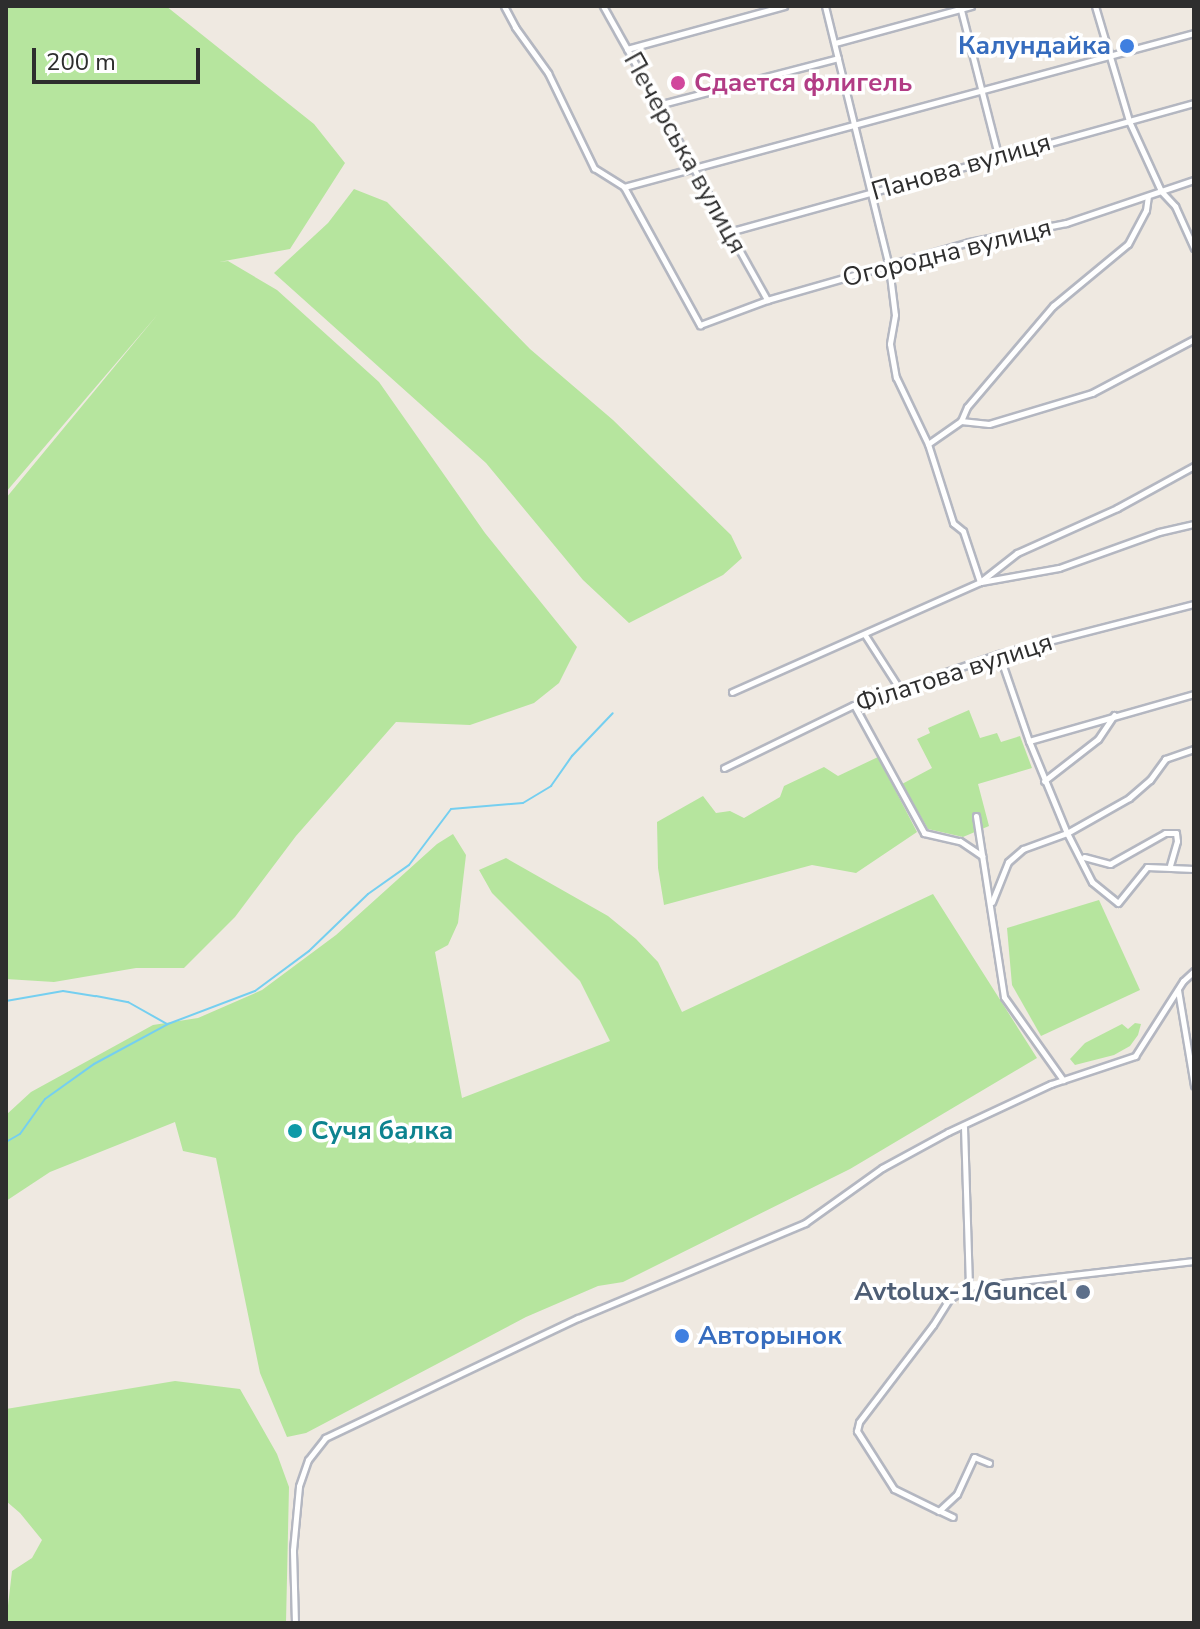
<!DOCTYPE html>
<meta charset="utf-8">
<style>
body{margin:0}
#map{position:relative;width:1200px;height:1629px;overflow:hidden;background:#efe9e1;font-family:"Nunito Sans",sans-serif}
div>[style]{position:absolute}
.green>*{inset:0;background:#b6e59e}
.stream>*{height:2px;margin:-1px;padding:0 1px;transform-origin:1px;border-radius:1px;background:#75cff0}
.roads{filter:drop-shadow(2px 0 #b4b7c1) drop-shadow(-2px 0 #b4b7c1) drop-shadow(0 2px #b4b7c1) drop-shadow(0 -2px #b4b7c1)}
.minor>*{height:5px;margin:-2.5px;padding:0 2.5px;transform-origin:2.5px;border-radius:2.5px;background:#fff}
.dots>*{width:22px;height:22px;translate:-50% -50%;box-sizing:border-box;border:4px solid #fff;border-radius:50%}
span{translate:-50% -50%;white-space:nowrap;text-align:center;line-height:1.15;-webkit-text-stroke:7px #fff;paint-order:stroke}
.shop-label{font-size:26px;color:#366cbe;font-weight:700}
.right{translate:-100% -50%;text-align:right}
.left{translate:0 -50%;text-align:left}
.hotel-label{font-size:26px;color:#b23c85;font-weight:700}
.street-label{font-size:26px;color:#2e2e2e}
.culture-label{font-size:26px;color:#0d838f;font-weight:700}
.service-label{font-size:26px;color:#4e5e75;font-weight:700}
.frame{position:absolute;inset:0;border:8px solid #2e2e2e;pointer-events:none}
.scale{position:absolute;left:32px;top:48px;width:168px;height:36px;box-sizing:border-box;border:4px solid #2e2e2e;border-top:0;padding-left:10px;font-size:24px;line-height:28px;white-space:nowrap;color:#2e2e2e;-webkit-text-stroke:6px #fff;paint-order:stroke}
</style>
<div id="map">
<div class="green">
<div style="clip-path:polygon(6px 6px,166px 6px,314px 124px,345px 163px,290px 249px,219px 262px,228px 261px,277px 290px,379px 382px,485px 533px,577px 647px,559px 683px,534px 703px,470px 725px,396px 722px,296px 836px,235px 917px,184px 968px,136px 968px,54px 982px,6px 979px,6px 498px,158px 314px,6px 492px)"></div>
<div style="clip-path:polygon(354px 189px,387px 202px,530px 349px,613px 420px,731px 535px,742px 558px,723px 575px,629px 623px,583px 580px,486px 463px,274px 273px,328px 223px)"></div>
<div style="clip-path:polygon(969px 710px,980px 738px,997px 733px,1001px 742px,1020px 736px,1032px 768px,978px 784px,989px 826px,963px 837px,928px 829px,902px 784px,932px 768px,917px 739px,930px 733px,928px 728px)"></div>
<div style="clip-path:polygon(878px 757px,917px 832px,856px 873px,812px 865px,664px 905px,658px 868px,657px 822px,703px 796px,716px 813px,730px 811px,744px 818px,780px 797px,784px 786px,824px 767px,838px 776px)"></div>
<div style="clip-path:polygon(453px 834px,466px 855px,458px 923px,448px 945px,435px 952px,462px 1098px,610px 1041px,580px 981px,492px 893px,479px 870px,506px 858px,608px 916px,636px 939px,658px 962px,682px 1012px,933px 894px,1037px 1058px,850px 1169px,623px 1282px,598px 1286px,526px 1317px,306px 1433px,287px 1437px,260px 1373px,216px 1158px,183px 1151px,175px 1122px,50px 1172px,6px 1201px,6px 1115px,31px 1092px,153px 1025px,198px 1018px,262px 990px,336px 935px,437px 844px)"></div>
<div style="clip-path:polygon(1099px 900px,1140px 990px,1041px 1036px,1012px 985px,1007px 928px)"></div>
<div style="clip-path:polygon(1135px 1023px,1141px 1024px,1138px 1035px,1130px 1046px,1114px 1055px,1075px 1065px,1070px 1059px,1085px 1043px,1122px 1024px,1128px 1029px)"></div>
<div style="clip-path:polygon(175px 1381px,240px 1389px,277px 1454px,289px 1487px,286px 1623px,6px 1623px,12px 1571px,32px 1558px,42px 1540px,20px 1513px,6px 1501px,6px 1409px)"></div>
</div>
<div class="stream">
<div style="left:6px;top:1001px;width:58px;rotate:-10deg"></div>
<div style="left:63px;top:991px;width:33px;rotate:9deg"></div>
<div style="left:96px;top:996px;width:33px;rotate:11deg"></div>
<div style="left:128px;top:1002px;width:45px;rotate:29.4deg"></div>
<div style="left:6px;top:1142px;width:16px;rotate:-30deg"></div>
<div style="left:20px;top:1134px;width:43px;rotate:-54.5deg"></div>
<div style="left:45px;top:1099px;width:60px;rotate:-35.5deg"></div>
<div style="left:94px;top:1064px;width:84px;rotate:-28.4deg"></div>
<div style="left:168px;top:1024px;width:93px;rotate:-20.8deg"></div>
<div style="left:255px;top:991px;width:67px;rotate:-36.5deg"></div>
<div style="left:309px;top:951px;width:82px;rotate:-44deg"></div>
<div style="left:368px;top:894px;width:50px;rotate:-35.3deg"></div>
<div style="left:409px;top:865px;width:70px;rotate:-53.1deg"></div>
<div style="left:451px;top:809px;width:72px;rotate:-4.8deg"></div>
<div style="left:523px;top:803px;width:33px;rotate:-31deg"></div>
<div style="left:551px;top:786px;width:37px;rotate:-55deg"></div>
<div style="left:572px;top:756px;width:59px;rotate:-46.4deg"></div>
</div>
<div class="roads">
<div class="minor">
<div style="left:504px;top:6px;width:24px;rotate:62deg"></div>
<div style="left:515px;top:27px;width:57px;rotate:54.3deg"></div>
<div style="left:548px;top:73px;width:106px;rotate:64.2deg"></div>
<div style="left:594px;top:168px;width:36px;rotate:32deg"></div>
<div style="left:624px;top:187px;width:158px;rotate:61.2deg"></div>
<div style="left:700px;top:325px;width:72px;rotate:-20.5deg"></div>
<div style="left:767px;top:300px;width:210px;rotate:-16deg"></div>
<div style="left:969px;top:242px;width:99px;rotate:-11.1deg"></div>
<div style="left:1066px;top:223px;width:135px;rotate:-18.6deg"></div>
<div style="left:603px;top:6px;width:337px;rotate:60.8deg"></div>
<div style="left:825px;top:6px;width:269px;rotate:76.2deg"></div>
<div style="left:889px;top:267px;width:48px;rotate:82.9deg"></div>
<div style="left:895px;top:315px;width:29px;rotate:100deg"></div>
<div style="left:890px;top:344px;width:34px;rotate:80deg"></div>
<div style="left:896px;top:377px;width:74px;rotate:64.5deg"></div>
<div style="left:928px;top:444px;width:83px;rotate:72.4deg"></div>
<div style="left:953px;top:523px;width:13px;rotate:39deg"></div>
<div style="left:963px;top:531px;width:54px;rotate:71.6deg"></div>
<div style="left:960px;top:6px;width:154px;rotate:75.7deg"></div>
<div style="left:1095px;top:6px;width:120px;rotate:73.5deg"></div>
<div style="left:1129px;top:121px;width:77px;rotate:65.4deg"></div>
<div style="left:1161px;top:191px;width:21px;rotate:47deg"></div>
<div style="left:1175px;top:206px;width:46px;rotate:65.7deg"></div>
<div style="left:835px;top:43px;width:141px;rotate:-15.2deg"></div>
<div style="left:627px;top:49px;width:163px;rotate:-15.3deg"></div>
<div style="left:658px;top:105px;width:186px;rotate:-14.6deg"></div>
<div style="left:624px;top:187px;width:590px;rotate:-15.12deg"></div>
<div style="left:729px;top:232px;width:483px;rotate:-15.5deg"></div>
<div style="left:961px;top:421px;width:28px;rotate:6deg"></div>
<div style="left:989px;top:424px;width:108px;rotate:-16.8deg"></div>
<div style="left:1092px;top:393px;width:115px;rotate:-27.9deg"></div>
<div style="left:928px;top:444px;width:40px;rotate:-34.9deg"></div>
<div style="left:961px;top:421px;width:15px;rotate:-67deg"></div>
<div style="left:967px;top:407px;width:133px;rotate:-49.6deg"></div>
<div style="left:1053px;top:306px;width:97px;rotate:-39.6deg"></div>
<div style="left:1128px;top:244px;width:38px;rotate:-62deg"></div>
<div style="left:1146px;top:210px;width:14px;rotate:-82deg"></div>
<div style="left:981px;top:582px;width:79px;rotate:-10.2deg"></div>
<div style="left:1059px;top:568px;width:106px;rotate:-19.8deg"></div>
<div style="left:1159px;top:532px;width:36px;rotate:-13deg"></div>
<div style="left:865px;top:635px;width:63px;rotate:57.3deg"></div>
<div style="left:999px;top:654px;width:92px;rotate:71deg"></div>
<div style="left:1029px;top:741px;width:100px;rotate:67.6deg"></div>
<div style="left:1067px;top:833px;width:71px;rotate:-29.4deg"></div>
<div style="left:1129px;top:798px;width:28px;rotate:-41deg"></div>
<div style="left:1150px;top:780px;width:26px;rotate:-54deg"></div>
<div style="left:1165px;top:759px;width:31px;rotate:-19deg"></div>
<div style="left:732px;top:692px;width:271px;rotate:-23.9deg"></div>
<div style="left:980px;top:582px;width:47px;rotate:-38.1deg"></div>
<div style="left:1017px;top:553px;width:110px;rotate:-24.2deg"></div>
<div style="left:1117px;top:508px;width:88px;rotate:-28.6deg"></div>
<div style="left:854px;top:705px;width:146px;rotate:61.3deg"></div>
<div style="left:924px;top:833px;width:37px;rotate:13deg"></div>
<div style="left:960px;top:841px;width:27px;rotate:34deg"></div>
<div style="left:1029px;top:741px;width:172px;rotate:-15.9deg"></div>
<div style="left:724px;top:768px;width:144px;rotate:-25.9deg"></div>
<div style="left:854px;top:705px;width:48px;rotate:-20.7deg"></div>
<div style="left:899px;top:688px;width:106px;rotate:-18.8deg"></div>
<div style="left:999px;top:654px;width:201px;rotate:-14.4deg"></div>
<div style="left:1044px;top:781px;width:68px;rotate:-37.9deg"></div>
<div style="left:1098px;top:739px;width:29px;rotate:-56deg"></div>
<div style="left:976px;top:816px;width:183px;rotate:81.2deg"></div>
<div style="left:1004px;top:997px;width:102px;rotate:54.6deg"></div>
<div style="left:1084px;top:857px;width:27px;rotate:15deg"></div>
<div style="left:1110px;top:864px;width:63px;rotate:-29.4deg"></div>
<div style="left:1165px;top:833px;width:11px"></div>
<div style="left:1176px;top:833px;width:8px;rotate:83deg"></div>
<div style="left:1177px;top:841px;width:25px;rotate:106deg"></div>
<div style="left:992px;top:902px;width:43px;rotate:-68.2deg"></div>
<div style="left:1008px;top:862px;width:20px;rotate:-41deg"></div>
<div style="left:1023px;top:849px;width:47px;rotate:-20deg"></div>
<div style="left:1067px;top:833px;width:55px;rotate:63deg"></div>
<div style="left:1092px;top:882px;width:33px;rotate:39deg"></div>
<div style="left:1118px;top:903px;width:46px;rotate:-51.1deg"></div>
<div style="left:1147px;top:867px;width:47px;rotate:2.4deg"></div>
<div style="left:1178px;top:990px;width:97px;rotate:80.5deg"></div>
<div style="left:964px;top:1127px;width:160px;rotate:88.2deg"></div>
<div style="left:989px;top:1463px;width:16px;rotate:-158deg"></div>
<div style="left:974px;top:1457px;width:41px;rotate:114.7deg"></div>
<div style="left:957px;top:1494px;width:25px;rotate:137deg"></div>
<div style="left:939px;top:1511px;width:50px;rotate:-153.9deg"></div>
<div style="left:894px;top:1489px;width:69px;rotate:-122.5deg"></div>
<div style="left:857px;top:1431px;width:9px;rotate:-77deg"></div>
<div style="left:859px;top:1422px;width:122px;rotate:-52.7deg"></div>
<div style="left:933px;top:1325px;width:31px;rotate:-58deg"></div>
<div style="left:949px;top:1299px;width:23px;rotate:-31deg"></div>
<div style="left:969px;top:1287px;width:226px;rotate:-6.6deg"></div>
<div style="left:940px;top:1511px;width:14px;rotate:25deg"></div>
<div style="left:295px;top:1623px;width:73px;rotate:-91.6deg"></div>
<div style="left:293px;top:1550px;width:64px;rotate:-84.6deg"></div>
<div style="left:299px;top:1486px;width:28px;rotate:-71deg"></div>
<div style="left:308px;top:1460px;width:28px;rotate:-52deg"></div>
<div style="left:325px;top:1438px;width:280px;rotate:-25.4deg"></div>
<div style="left:578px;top:1318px;width:246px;rotate:-22.7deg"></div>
<div style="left:805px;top:1223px;width:95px;rotate:-35.5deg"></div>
<div style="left:882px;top:1168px;width:75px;rotate:-28.6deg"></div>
<div style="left:948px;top:1132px;width:114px;rotate:-25deg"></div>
<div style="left:1051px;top:1084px;width:89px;rotate:-18.4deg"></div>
<div style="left:1135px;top:1056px;width:89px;rotate:-57.4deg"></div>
<div style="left:1183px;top:981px;width:15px;rotate:-42deg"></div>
</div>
</div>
<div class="dots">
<div style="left:1127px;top:46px;background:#3f7fe0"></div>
<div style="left:678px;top:83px;background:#d1479c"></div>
<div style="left:295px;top:1131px;background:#0f9aa8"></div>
<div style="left:1083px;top:1292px;background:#5c6f8a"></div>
<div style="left:682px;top:1336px;background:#3f7fe0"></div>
</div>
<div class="shop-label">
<span class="right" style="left:1111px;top:46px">Калундайка</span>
<span class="left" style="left:698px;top:1336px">Авторынок</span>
</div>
<div class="hotel-label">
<span class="left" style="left:694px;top:83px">Сдается флигель</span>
</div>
<div class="street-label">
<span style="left:685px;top:153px;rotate:61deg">Печерська вулиця</span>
<span style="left:961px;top:167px;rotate:-16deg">Панова вулиця</span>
<span style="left:947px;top:253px;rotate:-14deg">Огородна вулиця</span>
<span style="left:954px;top:673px;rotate:-18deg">Філатова вулиця</span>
</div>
<div class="culture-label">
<span class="left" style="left:311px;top:1131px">Сучя балка</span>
</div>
<div class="service-label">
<span class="right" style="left:1067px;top:1292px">Avtolux-1/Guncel</span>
</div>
<div class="frame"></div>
<div class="scale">200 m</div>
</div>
